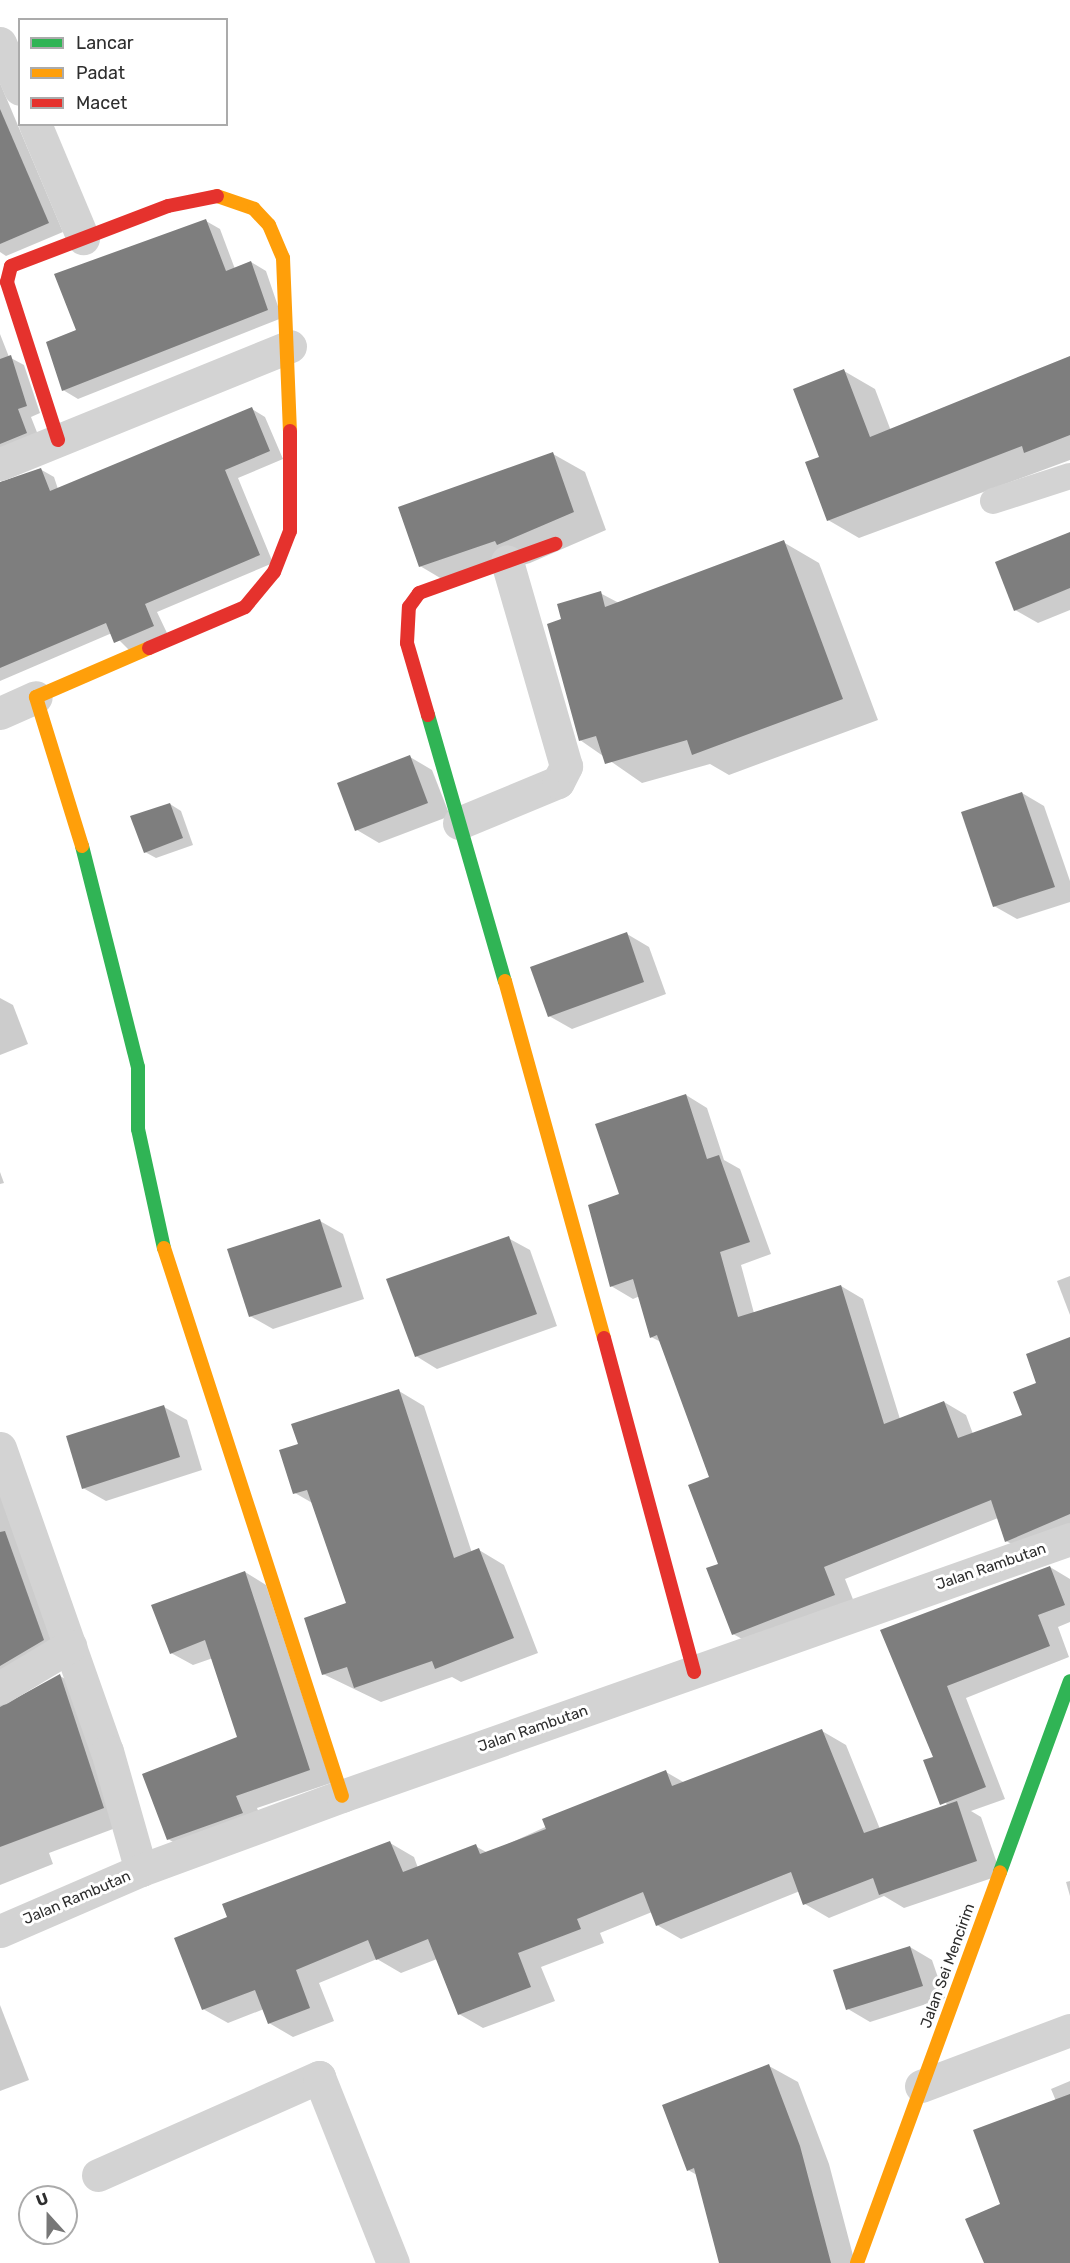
<!DOCTYPE html>
<style>
body{margin:0}
#map{position:relative;width:1070px;height:2263px;overflow:hidden;background:#fff;font-family:Rubik,sans-serif}
div>[style]{position:absolute}
.shadow>*{inset:0;background:#0003}
.building>*{inset:0;background:#7e7e7e}
.lane>*{height:26px;margin:-13px;padding:0 13px;transform-origin:13px;border-radius:13px;background:#d3d3d3}
.street>*{height:33px;margin:-16.5px;padding:0 16.5px;transform-origin:16.5px;border-radius:16.5px;background:#d3d3d3}
.fast>*{height:14px;margin:-7px;padding:0 7px;transform-origin:7px;border-radius:7px;background:#30b455}
.slow>*{height:14px;margin:-7px;padding:0 7px;transform-origin:7px;border-radius:7px;background:#ff9f0a}
.jam>*{height:14px;margin:-7px;padding:0 7px;transform-origin:7px;border-radius:7px;background:#e5322d}
span{translate:-50% -50%;white-space:nowrap;text-align:center;line-height:1.15;-webkit-text-stroke:6px #fff;paint-order:stroke}
.street-label{font-size:15px;color:#2e2e2e}
.legend{position:absolute;left:18px;top:18px;width:210px;height:108px;box-sizing:border-box;background:#fff;border:2px solid #ababab;margin:0;padding:8px 10px;list-style:none;font-size:18px;color:#2e2e2e}
.legend li{display:flex;align-items:center;gap:12px;height:30px}
.legend b{width:30px;border:2px solid #ababab}
.north{position:absolute;left:18px;top:2185px;width:60px;height:60px;box-sizing:border-box;background:#fff;border:2px solid #ababab;border-radius:50%;rotate:339deg;font-size:16px;font-weight:700;line-height:24px;text-align:center;color:#2e2e2e}
.north::after{content:'';display:block;margin:auto;width:21px;height:27px;background:#777;clip-path:polygon(50% 0,100% 100%,50% 72%,0 100%)}
</style>
<div id="map">
<div class="shadow">
<div style="clip-path:polygon(0 83px,63px 232px,6px 256px,0 252px)"></div>
<div style="clip-path:polygon(206px 221px,220px 229px,235px 269px,251px 262px,266px 271px,282px 318px,78px 399px,63px 390px,77px 331px)"></div>
<div style="clip-path:polygon(0 334px,9px 357px,24px 365px,40px 413px,31px 417px,40px 440px,0 462px)"></div>
<div style="clip-path:polygon(1070px 359px,1070px 460px,859px 538px,828px 520px,821px 458px,844px 371px,875px 389px,891px 431px)"></div>
<div style="clip-path:polygon(252px 409px,265px 417px,283px 459px,238px 478px,273px 563px,157px 612px,167px 633px,129px 650px,112px 633px,0 681px,0 483px,40px 469px,54px 477px,58px 489px)"></div>
<div style="clip-path:polygon(553px 454px,585px 472px,606px 530px,530px 563px,452px 585px,420px 566px)"></div>
<div style="clip-path:polygon(1070px 534px,1070px 610px,1038px 623px,1015px 610px)"></div>
<div style="clip-path:polygon(783px 542px,819px 563px,878px 720px,729px 775px,710px 764px,642px 783px,580px 740px,563px 620px,600px 593px,619px 603px)"></div>
<div style="clip-path:polygon(410px 757px,432px 770px,450px 816px,379px 843px,357px 830px)"></div>
<div style="clip-path:polygon(1022px 793px,1044px 806px,1070px 881px,1070px 902px,1017px 919px,994px 906px)"></div>
<div style="clip-path:polygon(170px 804px,181px 811px,193px 845px,156px 858px,145px 852px)"></div>
<div style="clip-path:polygon(627px 934px,649px 947px,666px 994px,572px 1029px,549px 1016px)"></div>
<div style="clip-path:polygon(0 998px,13px 1005px,28px 1044px,0 1055px)"></div>
<div style="clip-path:polygon(686px 1095px,707px 1108px,724px 1160px,740px 1169px,771px 1254px,741px 1265px,754px 1313px,841px 1286px,863px 1299px,900px 1419px,944px 1402px,966px 1415px,973px 1434px,1024px 1415px,1070px 1338px,1070px 1536px,1028px 1553px,1006px 1541px,998px 1518px,845px 1579px,856px 1607px,755px 1646px,733px 1634px,711px 1478px,661px 1342px,651px 1337px,640px 1296px,633px 1299px,611px 1286px,621px 1195px)"></div>
<div style="clip-path:polygon(0 1172px,4px 1183px,0 1184px)"></div>
<div style="clip-path:polygon(320px 1221px,343px 1234px,364px 1299px,273px 1329px,250px 1316px)"></div>
<div style="clip-path:polygon(508px 1238px,530px 1250px,557px 1326px,437px 1369px,416px 1356px)"></div>
<div style="clip-path:polygon(1070px 1276px,1070px 1315px,1057px 1281px)"></div>
<div style="clip-path:polygon(399px 1391px,424px 1406px,472px 1553px,479px 1550px,504px 1565px,538px 1653px,461px 1682px,452px 1677px,381px 1702px,323px 1674px,348px 1604px,314px 1504px,295px 1493px,300px 1445px)"></div>
<div style="clip-path:polygon(164px 1407px,187px 1420px,202px 1470px,106px 1501px,83px 1488px)"></div>
<div style="clip-path:polygon(0 1438px,69px 1655px,16px 1687px,7px 1703px,60px 1676px,86px 1691px,129px 1823px,49px 1853px,53px 1864px,0 1885px)"></div>
<div style="clip-path:polygon(1050px 1567px,1070px 1579px,1070px 1622px,1058px 1627px,1069px 1657px,966px 1698px,1005px 1799px,971px 1811px,981px 1817px,1001px 1875px,904px 1908px,884px 1896px,829px 1918px,805px 1904px,800px 1891px,681px 1939px,657px 1925px,652px 1912px,600px 1933px,604px 1943px,541px 1967px,555px 2001px,483px 2028px,459px 2014px,437px 1959px,401px 1973px,377px 1959px,319px 1983px,334px 2021px,293px 2037px,269px 2023px,264px 2009px,228px 2023px,203px 2009px,229px 1918px,390px 1843px,414px 1857px,418px 1868px,475px 1846px,488px 1853px,666px 1772px,685px 1783px,822px 1731px,846px 1745px,880px 1829px,947px 1806px,935px 1758px,882px 1631px)"></div>
<div style="clip-path:polygon(245px 1572px,266px 1585px,331px 1783px,257px 1808px,264px 1825px,190px 1852px,168px 1839px,239px 1738px,213px 1658px,193px 1665px,171px 1653px)"></div>
<div style="clip-path:polygon(1070px 1881px,1070px 1896px,1066px 1882px)"></div>
<div style="clip-path:polygon(910px 1947px,932px 1960px,945px 1998px,870px 2022px,848px 2009px)"></div>
<div style="clip-path:polygon(0 2005px,29px 2080px,0 2091px)"></div>
<div style="clip-path:polygon(769px 2066px,798px 2082px,829px 2164px,855px 2263px,721px 2263px,697px 2175px,688px 2170px)"></div>
<div style="clip-path:polygon(1070px 2081px,1070px 2196px,1061px 2263px,986px 2263px,1005px 2204px,1056px 2101px,1051px 2089px)"></div>
</div>
<div class="building">
<div style="clip-path:polygon(0 109px,49px 223px,0 244px)"></div>
<div style="clip-path:polygon(206px 219px,226px 271px,251px 261px,268px 310px,62px 391px,46px 342px,76px 330px,54px 274px)"></div>
<div style="clip-path:polygon(11px 355px,27px 406px,18px 409px,27px 433px,0 444px,0 359px)"></div>
<div style="clip-path:polygon(1070px 356px,1070px 435px,1024px 453px,1022px 446px,827px 521px,805px 462px,819px 457px,793px 389px,844px 369px,870px 437px)"></div>
<div style="clip-path:polygon(252px 407px,270px 451px,225px 470px,260px 555px,145px 604px,154px 626px,114px 643px,106px 623px,0 668px,0 482px,41px 468px,50px 491px)"></div>
<div style="clip-path:polygon(553px 452px,574px 512px,497px 545px,495px 541px,419px 567px,398px 507px)"></div>
<div style="clip-path:polygon(1070px 532px,1070px 588px,1014px 611px,995px 562px)"></div>
<div style="clip-path:polygon(784px 540px,843px 699px,692px 755px,687px 740px,605px 764px,596px 736px,579px 741px,547px 624px,561px 619px,557px 604px,601px 591px,605px 607px)"></div>
<div style="clip-path:polygon(410px 755px,428px 803px,355px 831px,337px 783px)"></div>
<div style="clip-path:polygon(1022px 792px,1055px 887px,993px 907px,961px 812px)"></div>
<div style="clip-path:polygon(170px 803px,183px 838px,144px 853px,130px 816px)"></div>
<div style="clip-path:polygon(627px 932px,644px 982px,548px 1017px,530px 967px)"></div>
<div style="clip-path:polygon(686px 1094px,707px 1159px,719px 1155px,750px 1242px,720px 1252px,738px 1317px,841px 1285px,884px 1424px,944px 1401px,958px 1438px,1022px 1415px,1013px 1392px,1036px 1383px,1026px 1354px,1070px 1337px,1070px 1514px,1005px 1542px,991px 1500px,824px 1567px,835px 1595px,732px 1635px,706px 1568px,718px 1564px,688px 1485px,709px 1477px,657px 1335px,650px 1338px,633px 1279px,610px 1287px,588px 1205px,619px 1194px,595px 1124px)"></div>
<div style="clip-path:polygon(320px 1219px,342px 1287px,249px 1317px,227px 1249px)"></div>
<div style="clip-path:polygon(509px 1236px,537px 1314px,415px 1357px,386px 1279px)"></div>
<div style="clip-path:polygon(399px 1389px,454px 1558px,479px 1548px,514px 1638px,435px 1669px,432px 1661px,354px 1688px,347px 1667px,322px 1675px,304px 1618px,346px 1603px,307px 1490px,293px 1494px,279px 1450px,298px 1444px,291px 1424px)"></div>
<div style="clip-path:polygon(164px 1405px,180px 1457px,82px 1489px,66px 1436px)"></div>
<div style="clip-path:polygon(5px 1531px,44px 1640px,0 1666px,0 1532px)"></div>
<div style="clip-path:polygon(1050px 1566px,1065px 1605px,1038px 1615px,1050px 1646px,947px 1686px,986px 1787px,940px 1805px,923px 1760px,933px 1757px,880px 1630px)"></div>
<div style="clip-path:polygon(245px 1571px,310px 1770px,236px 1796px,243px 1813px,167px 1840px,142px 1774px,237px 1737px,205px 1640px,170px 1654px,151px 1605px)"></div>
<div style="clip-path:polygon(60px 1674px,104px 1808px,0 1847px,0 1707px)"></div>
<div style="clip-path:polygon(822px 1729px,864px 1833px,957px 1801px,977px 1861px,879px 1895px,873px 1878px,803px 1905px,791px 1872px,656px 1926px,643px 1892px,577px 1919px,581px 1929px,518px 1953px,531px 1987px,458px 2015px,428px 1939px,376px 1960px,368px 1940px,296px 1970px,310px 2008px,268px 2024px,255px 1990px,202px 2010px,174px 1938px,227px 1917px,222px 1904px,390px 1841px,403px 1872px,476px 1844px,480px 1854px,546px 1829px,542px 1819px,666px 1770px,672px 1786px)"></div>
<div style="clip-path:polygon(910px 1946px,923px 1986px,846px 2010px,833px 1970px)"></div>
<div style="clip-path:polygon(769px 2064px,800px 2146px,831px 2263px,719px 2263px,694px 2168px,687px 2171px,662px 2105px)"></div>
<div style="clip-path:polygon(1070px 2094px,1070px 2263px,984px 2263px,965px 2219px,1000px 2204px,973px 2130px)"></div>
</div>
<div class="lane">
<div style="left:993px;top:501px;width:81px;rotate:-18deg"></div>
</div>
<div class="street">
<div style="left:0;top:43px;width:50px;rotate:66.5deg"></div>
<div style="left:35px;top:124px;width:124px;rotate:67.2deg"></div>
<div style="left:0;top:464px;width:313px;rotate:-22.1deg"></div>
<div style="left:0;top:713px;width:39px;rotate:-24deg"></div>
<div style="left:459px;top:823px;width:107px;rotate:-22.5deg"></div>
<div style="left:558px;top:782px;width:18px;rotate:-63deg"></div>
<div style="left:566px;top:766px;width:213px;rotate:-106.1deg"></div>
<div style="left:0;top:1448px;width:321px;rotate:70.6deg"></div>
<div style="left:107px;top:1751px;width:124px;rotate:74.1deg"></div>
<div style="left:0;top:1688px;width:82px;rotate:-31deg"></div>
<div style="left:0;top:1931px;width:154px;rotate:-23.4deg"></div>
<div style="left:141px;top:1870px;width:214px;rotate:-20.2deg"></div>
<div style="left:342px;top:1796px;width:772px;rotate:-19.44deg"></div>
<div style="left:921px;top:2086px;width:159px;rotate:-20.6deg"></div>
<div style="left:98px;top:2175px;width:242px;rotate:-23.9deg"></div>
<div style="left:319px;top:2077px;width:200px;rotate:68.3deg"></div>
</div>
<div class="fast">
<div style="left:428px;top:715px;width:277px;rotate:73.9deg"></div>
<div style="left:82px;top:846px;width:228px;rotate:75.8deg"></div>
<div style="left:138px;top:1067px;width:62px;rotate:90deg"></div>
<div style="left:138px;top:1129px;width:122px;rotate:77.7deg"></div>
<div style="left:1000px;top:1872px;width:203px;rotate:-69.9deg"></div>
</div>
<div class="slow">
<div style="left:217px;top:196px;width:39px;rotate:19deg"></div>
<div style="left:254px;top:209px;width:22px;rotate:47deg"></div>
<div style="left:269px;top:225px;width:36px;rotate:67deg"></div>
<div style="left:283px;top:258px;width:173px;rotate:87.7deg"></div>
<div style="left:82px;top:846px;width:156px;rotate:-107.2deg"></div>
<div style="left:36px;top:697px;width:123px;rotate:-23.4deg"></div>
<div style="left:505px;top:981px;width:370px;rotate:74.5deg"></div>
<div style="left:164px;top:1248px;width:576px;rotate:72.01deg"></div>
<div style="left:857px;top:2263px;width:416px;rotate:-69.9deg"></div>
</div>
<div class="jam">
<div style="left:58px;top:440px;width:166px;rotate:-107.9deg"></div>
<div style="left:7px;top:282px;width:16px;rotate:-76deg"></div>
<div style="left:11px;top:266px;width:168px;rotate:-20.9deg"></div>
<div style="left:168px;top:206px;width:50px;rotate:-11.5deg"></div>
<div style="left:149px;top:648px;width:104px;rotate:-23.1deg"></div>
<div style="left:245px;top:607px;width:45px;rotate:-50.4deg"></div>
<div style="left:274px;top:572px;width:44px;rotate:-68.7deg"></div>
<div style="left:290px;top:531px;width:100px;rotate:-90deg"></div>
<div style="left:428px;top:715px;width:75px;rotate:-106.3deg"></div>
<div style="left:407px;top:643px;width:36px;rotate:-87deg"></div>
<div style="left:409px;top:607px;width:17px;rotate:-54deg"></div>
<div style="left:419px;top:593px;width:145px;rotate:-19.8deg"></div>
<div style="left:604px;top:1338px;width:346px;rotate:74.9deg"></div>
</div>
<div class="street-label">
<span style="left:991px;top:1567px;rotate:-19deg">Jalan Rambutan</span>
<span style="left:533px;top:1729px;rotate:-19deg">Jalan Rambutan</span>
<span style="left:77px;top:1898px;rotate:-23deg">Jalan Rambutan</span>
<span style="left:948px;top:1966px;rotate:-70deg">Jalan Sei Mencirim</span>
</div>
<ul class="legend">
<li><b style="height:8px;background:#30b455"></b>Lancar</li>
<li><b style="height:8px;background:#ff9f0a"></b>Padat</li>
<li><b style="height:8px;background:#e5322d"></b>Macet</li>
</ul>
<div class="north">U</div>
</div>
